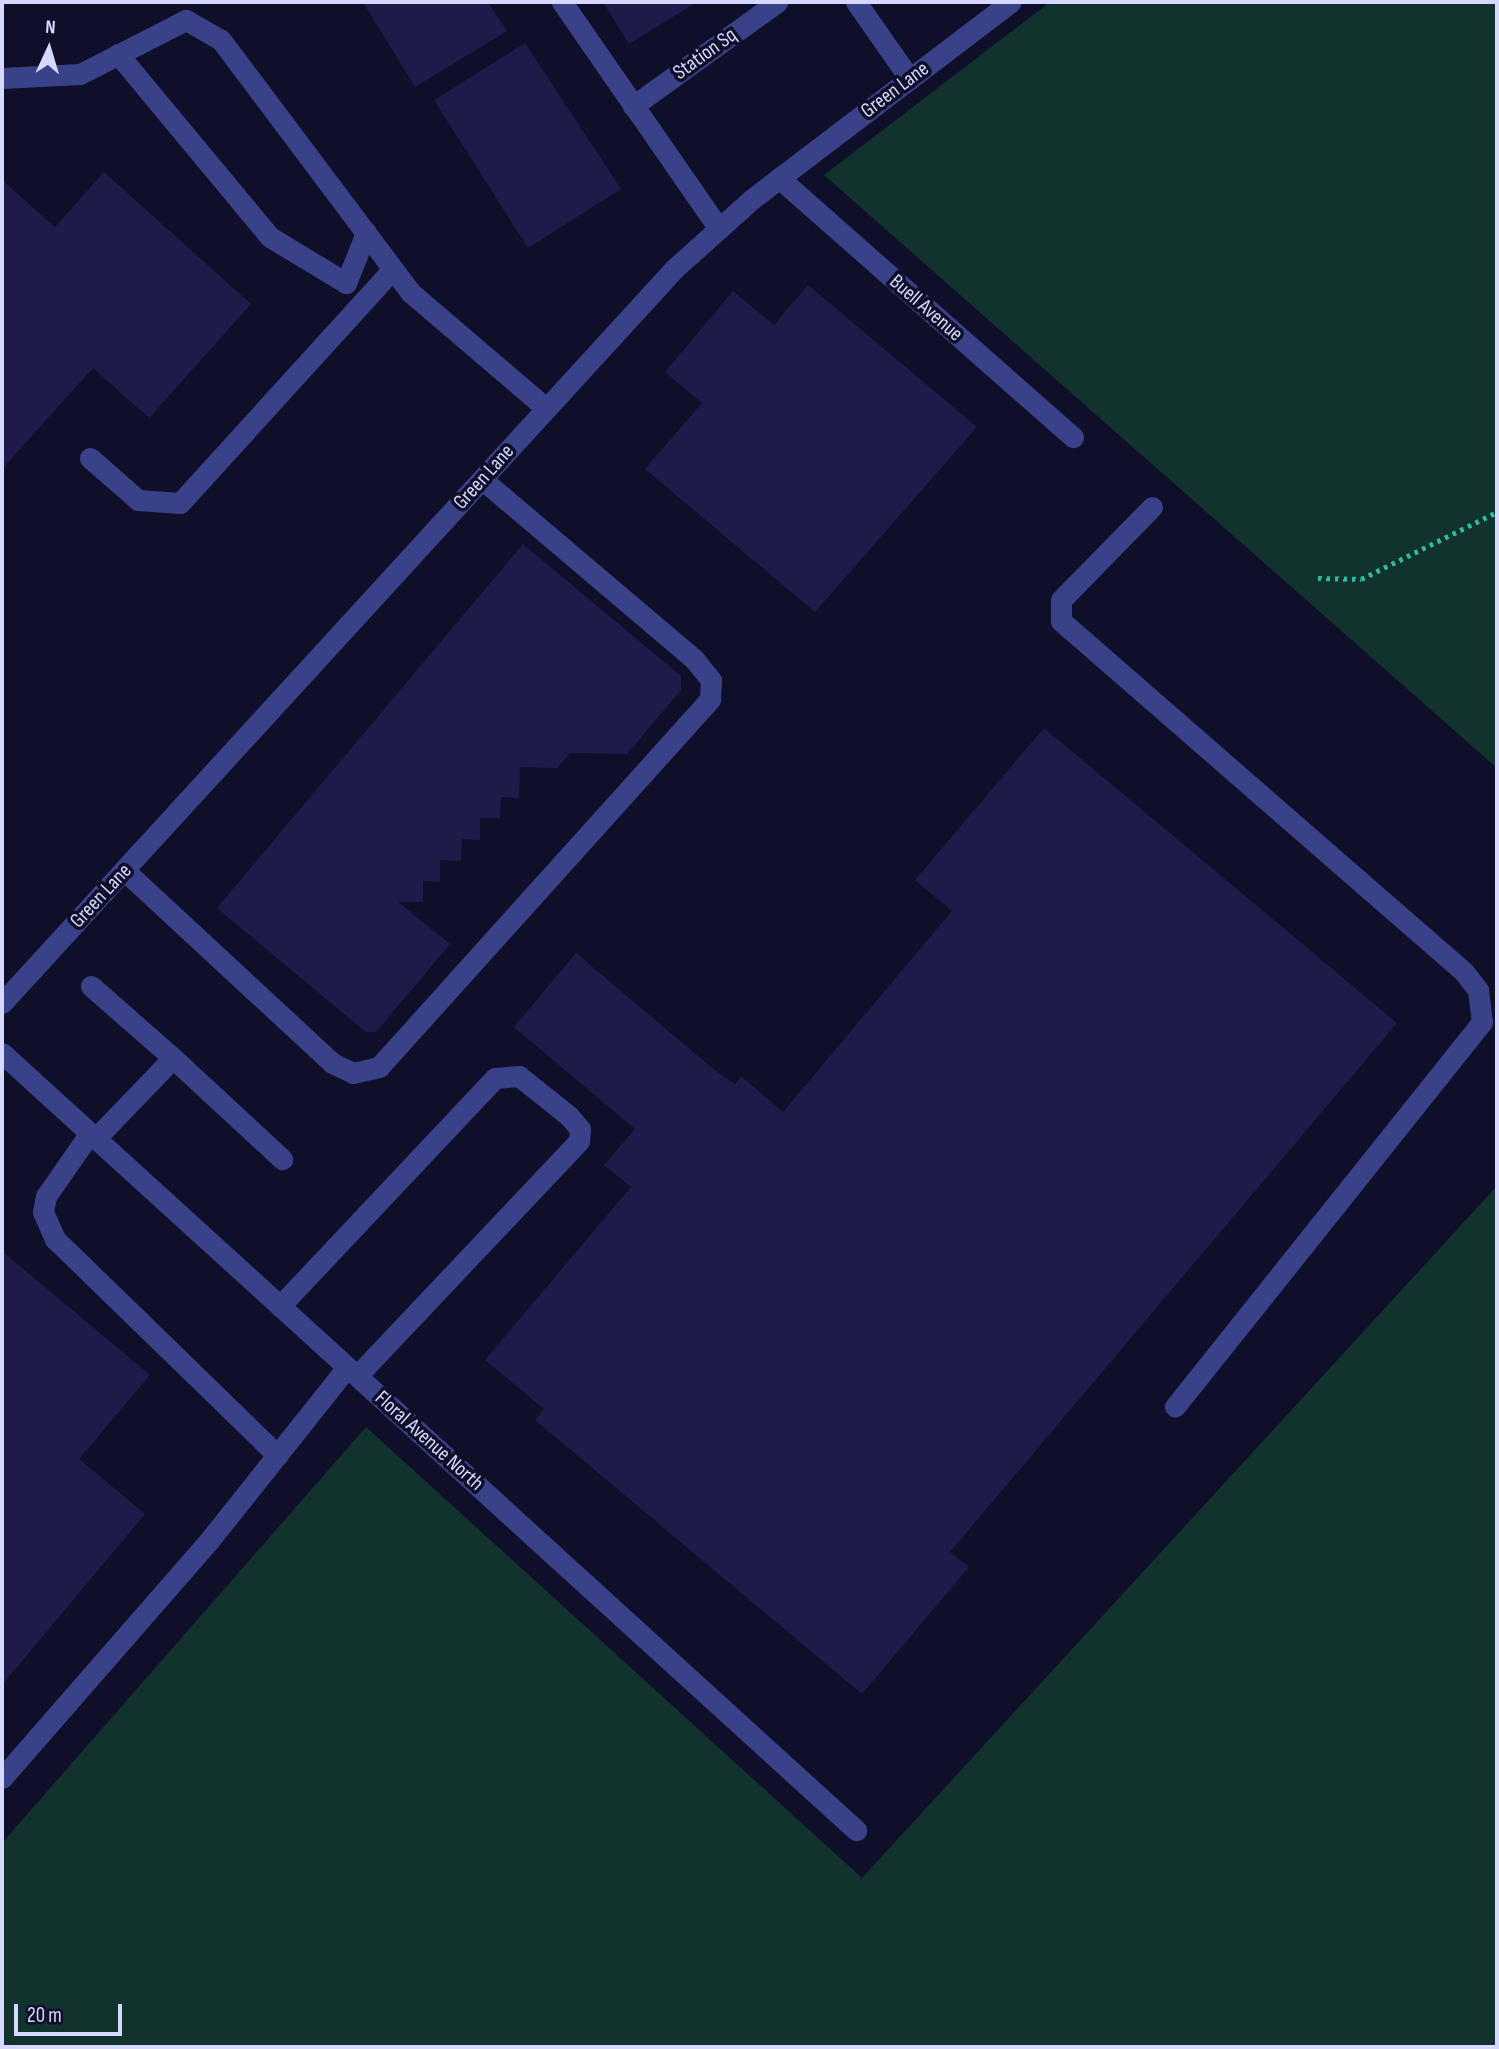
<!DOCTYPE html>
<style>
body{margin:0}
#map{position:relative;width:1499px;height:2049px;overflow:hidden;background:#100f29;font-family:"Sofia Sans Condensed",sans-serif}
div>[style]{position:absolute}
.green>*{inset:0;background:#12332d}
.building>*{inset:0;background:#1e1b4a}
.path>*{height:4.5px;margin-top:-2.25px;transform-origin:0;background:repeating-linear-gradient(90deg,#2cbda0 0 3.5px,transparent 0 8.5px)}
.minor>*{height:21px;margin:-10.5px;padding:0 10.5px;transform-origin:10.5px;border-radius:10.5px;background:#394289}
span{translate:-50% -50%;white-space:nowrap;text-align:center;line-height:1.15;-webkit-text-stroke:7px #100f29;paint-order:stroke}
.street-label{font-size:21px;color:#d7d8ff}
.frame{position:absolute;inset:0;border:4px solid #d7d8ff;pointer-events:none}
.north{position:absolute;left:14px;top:14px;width:70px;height:70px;-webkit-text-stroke:5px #100f29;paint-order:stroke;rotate:4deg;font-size:19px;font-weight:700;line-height:28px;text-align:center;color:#d7d8ff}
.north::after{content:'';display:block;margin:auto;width:24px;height:32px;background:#d7d8ff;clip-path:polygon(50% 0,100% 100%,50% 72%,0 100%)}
.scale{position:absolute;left:14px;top:2004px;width:108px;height:32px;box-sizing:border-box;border:4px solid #d7d8ff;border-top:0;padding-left:9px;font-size:21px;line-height:24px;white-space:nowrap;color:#d7d8ff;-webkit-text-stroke:5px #100f29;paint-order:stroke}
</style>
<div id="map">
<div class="green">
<div style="clip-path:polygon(1050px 2px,1497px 2px,1497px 768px,824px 175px)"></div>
<div style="clip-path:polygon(1497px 1186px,1497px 2047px,2px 2047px,2px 1843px,366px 1427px,862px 1878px)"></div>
</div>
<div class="building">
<div style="clip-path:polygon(363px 2px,488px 2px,507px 31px,415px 87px)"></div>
<div style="clip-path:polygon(603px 2px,697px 2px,629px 44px)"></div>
<div style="clip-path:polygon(525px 43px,621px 189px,528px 248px,434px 100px)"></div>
<div style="clip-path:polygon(104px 172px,251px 304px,149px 418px,93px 368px,2px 469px,2px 180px,55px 227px)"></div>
<div style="clip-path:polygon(808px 285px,977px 427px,815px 612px,645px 469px,702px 403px,665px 372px,733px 291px,774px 325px)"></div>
<div style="clip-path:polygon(523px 544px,681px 676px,681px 690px,627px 754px,570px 753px,557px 768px,520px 767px,519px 798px,501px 797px,500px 818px,480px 818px,480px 840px,462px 839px,461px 861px,440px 860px,440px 882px,423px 881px,423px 902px,398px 902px,450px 944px,376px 1032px,366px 1032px,217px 908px)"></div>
<div style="clip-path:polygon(1044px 728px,1397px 1023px,950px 1552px,969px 1567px,862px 1694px,535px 1420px,544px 1409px,485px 1360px,631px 1187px,604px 1165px,635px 1129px,514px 1027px,576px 953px,712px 1068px,735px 1084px,741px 1076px,783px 1112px,952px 911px,915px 880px)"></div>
<div style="clip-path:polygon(2px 1251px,150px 1375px,79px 1459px,145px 1514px,2px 1685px)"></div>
</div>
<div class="path">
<div style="left:1318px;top:578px;width:43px;rotate:1.3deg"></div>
<div style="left:1361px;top:579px;width:152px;rotate:-26.2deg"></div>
</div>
<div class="minor">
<div style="left:562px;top:2px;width:276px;rotate:55.3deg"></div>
<div style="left:856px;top:2px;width:94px;rotate:55deg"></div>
<div style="left:118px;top:54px;width:238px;rotate:50.3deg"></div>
<div style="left:270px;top:237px;width:89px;rotate:31.2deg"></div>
<div style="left:346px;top:283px;width:54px;rotate:-68.2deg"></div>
<div style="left:2px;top:78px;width:78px;rotate:-2.9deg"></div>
<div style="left:80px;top:74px;width:119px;rotate:-27deg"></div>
<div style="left:186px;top:20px;width:40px;rotate:29.7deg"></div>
<div style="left:221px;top:40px;width:315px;rotate:53.1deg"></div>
<div style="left:410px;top:292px;width:179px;rotate:40.5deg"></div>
<div style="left:633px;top:106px;width:178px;rotate:-35.8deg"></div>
<div style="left:779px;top:178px;width:392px;rotate:41.4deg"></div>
<div style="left:90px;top:458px;width:64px;rotate:41.2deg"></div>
<div style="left:138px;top:500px;width:42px;rotate:4.1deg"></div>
<div style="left:180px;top:503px;width:316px;rotate:-47.7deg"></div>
<div style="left:1152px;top:507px;width:130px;rotate:134.4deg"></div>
<div style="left:1061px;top:600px;width:21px;rotate:90deg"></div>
<div style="left:1061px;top:621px;width:534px;rotate:41.05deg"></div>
<div style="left:1464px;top:972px;width:23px;rotate:52deg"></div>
<div style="left:1478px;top:990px;width:32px;rotate:83deg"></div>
<div style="left:1482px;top:1022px;width:492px;rotate:128.6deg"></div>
<div style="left:125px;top:871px;width:282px;rotate:42.8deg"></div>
<div style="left:332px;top:1063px;width:23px;rotate:25deg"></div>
<div style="left:353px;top:1073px;width:27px;rotate:-13deg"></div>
<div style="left:379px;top:1067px;width:495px;rotate:-48deg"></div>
<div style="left:710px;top:699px;width:19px;rotate:-87deg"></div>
<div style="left:711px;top:680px;width:27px;rotate:-129deg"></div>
<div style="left:694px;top:659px;width:278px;rotate:-139.7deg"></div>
<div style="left:91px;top:986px;width:109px;rotate:41.3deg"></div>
<div style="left:2px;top:1003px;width:995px;rotate:-47.52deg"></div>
<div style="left:674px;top:269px;width:105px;rotate:-41.9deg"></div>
<div style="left:752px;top:199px;width:325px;rotate:-37.3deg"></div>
<div style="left:2px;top:1053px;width:1155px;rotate:42.3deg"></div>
<div style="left:90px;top:1133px;width:77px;rotate:124.9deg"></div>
<div style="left:46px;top:1196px;width:16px;rotate:101deg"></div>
<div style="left:43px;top:1212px;width:30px;rotate:66deg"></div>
<div style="left:55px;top:1239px;width:310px;rotate:44.2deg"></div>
<div style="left:95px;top:1139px;width:112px;rotate:-46.1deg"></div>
<div style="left:173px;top:1058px;width:149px;rotate:42.8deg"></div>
<div style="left:280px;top:1306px;width:313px;rotate:-46.7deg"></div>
<div style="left:495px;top:1078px;width:24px;rotate:-5deg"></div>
<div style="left:519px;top:1076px;width:64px;rotate:38.7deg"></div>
<div style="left:569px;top:1116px;width:17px;rotate:50deg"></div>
<div style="left:580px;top:1129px;width:12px;rotate:95deg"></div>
<div style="left:579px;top:1141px;width:323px;rotate:133.4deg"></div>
<div style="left:2px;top:1778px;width:313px;rotate:-48.9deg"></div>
<div style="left:208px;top:1542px;width:223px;rotate:-51.5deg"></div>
</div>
<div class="street-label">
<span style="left:705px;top:54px;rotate:-36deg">Station Sq</span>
<span style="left:895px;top:90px;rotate:-37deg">Green Lane</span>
<span style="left:926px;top:308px;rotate:41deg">Buell Avenue</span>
<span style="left:484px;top:477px;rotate:-48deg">Green Lane</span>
<span style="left:101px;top:896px;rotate:-47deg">Green Lane</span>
<span style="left:429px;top:1441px;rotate:42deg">Floral Avenue North</span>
</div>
<div class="frame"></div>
<div class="north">N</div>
<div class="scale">20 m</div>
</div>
